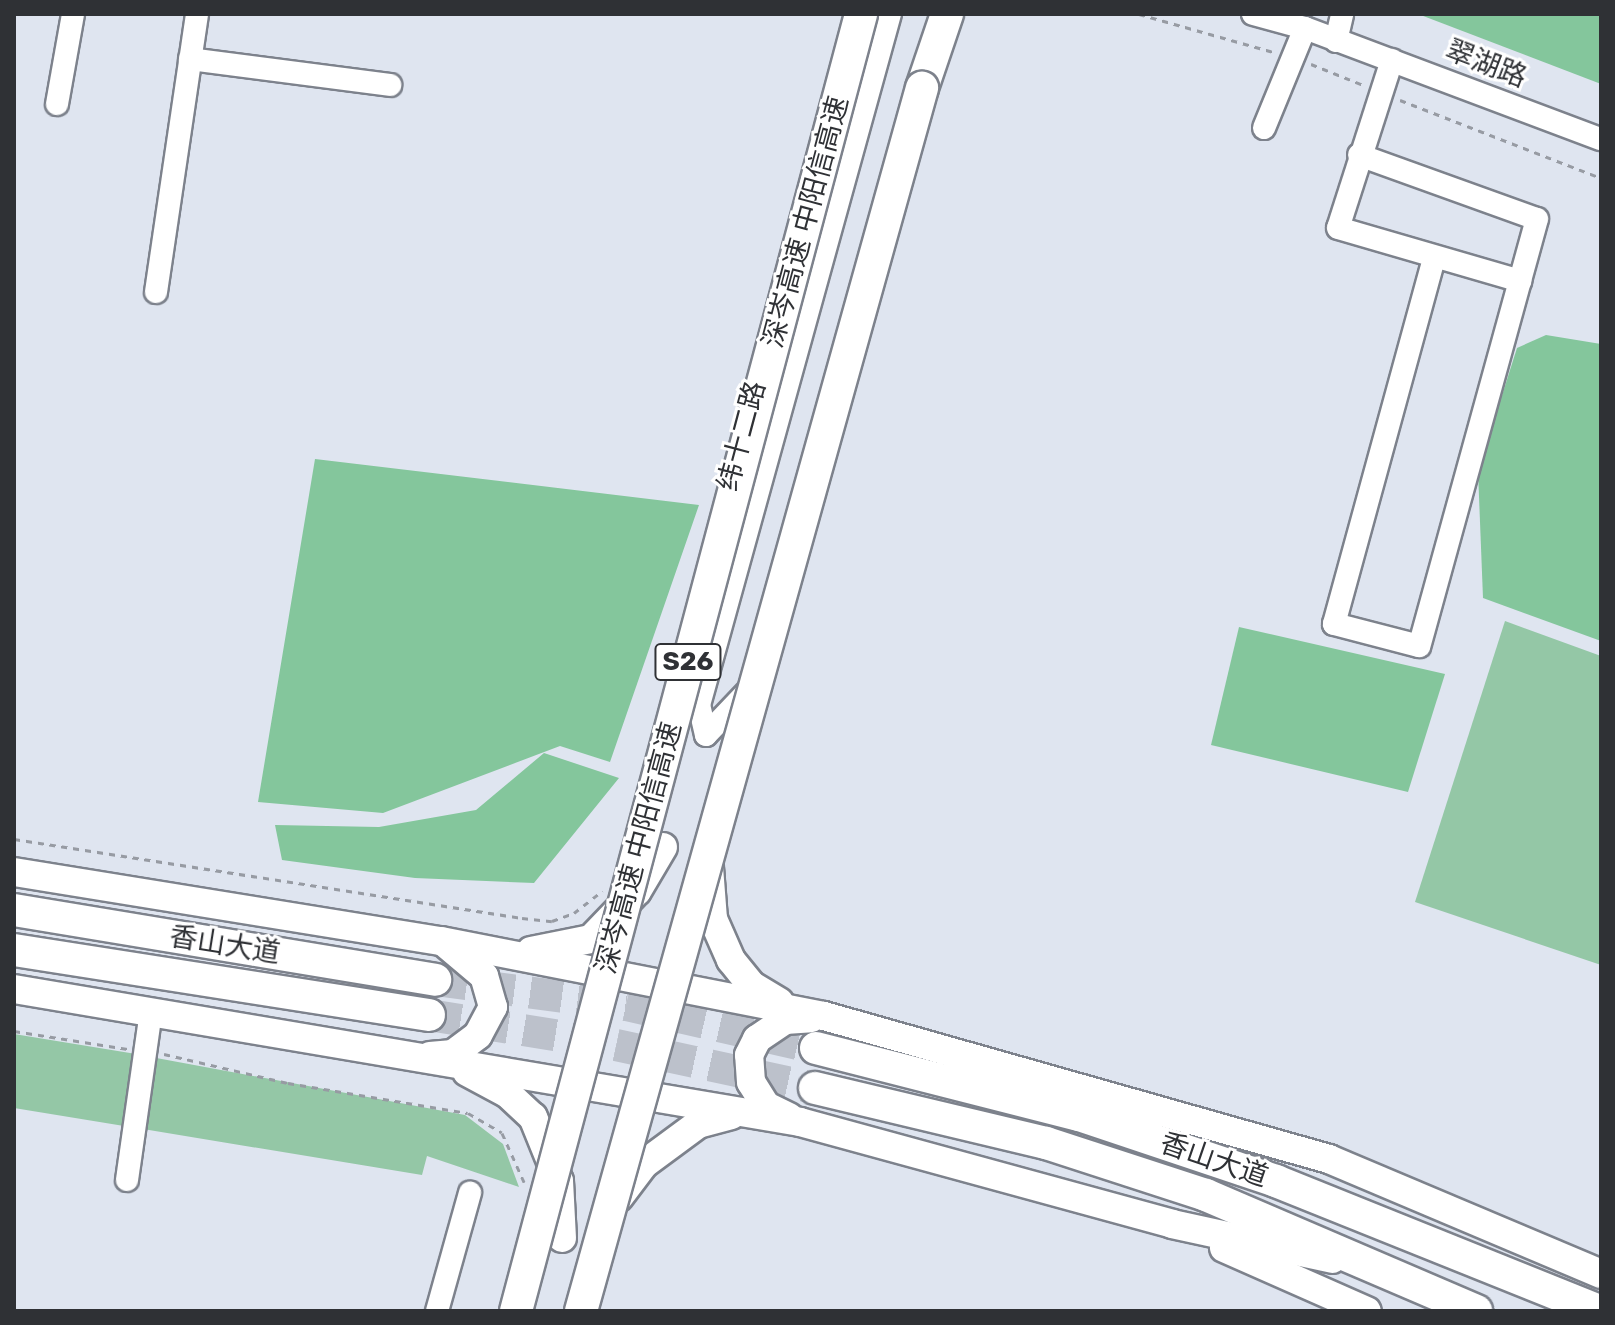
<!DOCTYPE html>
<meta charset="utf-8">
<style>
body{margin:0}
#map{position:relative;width:1615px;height:1325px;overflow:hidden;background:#dfe5f0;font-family:Rubik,"Noto Sans SC",sans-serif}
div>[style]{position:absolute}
.green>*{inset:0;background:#94c7a6}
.forest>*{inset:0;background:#84c69c}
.highway-tunnel>*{height:32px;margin-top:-16px;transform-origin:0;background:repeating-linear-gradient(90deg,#bcc1cb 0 32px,transparent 0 48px)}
.path>*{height:3px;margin-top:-1.5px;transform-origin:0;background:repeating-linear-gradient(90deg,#979ba3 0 6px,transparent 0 12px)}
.roads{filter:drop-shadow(2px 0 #7d828c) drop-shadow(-2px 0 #7d828c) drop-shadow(0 2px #7d828c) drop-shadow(0 -2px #7d828c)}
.minor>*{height:22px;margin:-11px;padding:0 11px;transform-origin:11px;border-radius:11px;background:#fff}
.major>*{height:28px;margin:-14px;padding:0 14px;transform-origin:14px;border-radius:14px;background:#fff}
.highway>*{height:32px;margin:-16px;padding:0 16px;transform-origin:16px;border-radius:16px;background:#fff}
.bridges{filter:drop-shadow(2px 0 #7d828c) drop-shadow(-2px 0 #7d828c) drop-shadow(0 2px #7d828c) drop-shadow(0 -2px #7d828c)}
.highway-bridge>*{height:32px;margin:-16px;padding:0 16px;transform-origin:16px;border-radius:16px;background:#fff}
span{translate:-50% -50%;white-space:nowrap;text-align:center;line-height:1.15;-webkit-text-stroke:6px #fff;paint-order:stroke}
.shield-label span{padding:2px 6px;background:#fff;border:2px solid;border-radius:6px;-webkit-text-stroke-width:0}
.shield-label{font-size:26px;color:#2f3135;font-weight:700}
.street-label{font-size:28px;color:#2f3135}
.frame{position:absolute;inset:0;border:16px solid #2f3135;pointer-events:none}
</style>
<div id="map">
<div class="green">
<div style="clip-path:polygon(1505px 621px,1601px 656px,1601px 965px,1415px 902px)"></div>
<div style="clip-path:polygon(14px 1034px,136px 1054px,124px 1126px,14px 1108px)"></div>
<div style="clip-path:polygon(151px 1057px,465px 1115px,503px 1144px,519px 1187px,427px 1156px,422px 1175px,143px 1129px)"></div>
</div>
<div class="forest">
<div style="clip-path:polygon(1418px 14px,1601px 14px,1601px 84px)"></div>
<div style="clip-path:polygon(1546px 335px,1601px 344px,1601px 641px,1483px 598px,1478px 471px,1517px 348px)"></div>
<div style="clip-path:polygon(315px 459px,699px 505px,610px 762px,560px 746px,383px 813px,258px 802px)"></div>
<div style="clip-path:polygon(1239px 627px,1445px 674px,1408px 792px,1211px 745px)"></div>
<div style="clip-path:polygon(544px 753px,619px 778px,534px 883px,415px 878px,282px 860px,275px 825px,379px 827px,476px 810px)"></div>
</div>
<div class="highway-tunnel">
<div style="left:435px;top:980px;width:193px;rotate:7.5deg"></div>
<div style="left:626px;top:1005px;width:195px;rotate:12.8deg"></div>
<div style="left:429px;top:1015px;width:189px;rotate:9.1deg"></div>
<div style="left:616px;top:1045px;width:204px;rotate:12.2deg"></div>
</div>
<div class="path">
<div style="left:1139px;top:14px;width:139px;rotate:15.8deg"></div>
<div style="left:1311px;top:64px;width:56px;rotate:22deg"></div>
<div style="left:1400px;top:100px;width:216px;rotate:21.2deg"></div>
<div style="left:14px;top:839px;width:514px;rotate:8.84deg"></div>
<div style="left:522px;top:918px;width:30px;rotate:6deg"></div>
<div style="left:552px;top:921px;width:23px;rotate:-20deg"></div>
<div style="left:574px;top:913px;width:36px;rotate:-38deg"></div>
<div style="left:14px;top:1031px;width:115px;rotate:9deg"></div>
<div style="left:164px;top:1054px;width:127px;rotate:13.2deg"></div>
<div style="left:288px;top:1083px;width:182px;rotate:9.5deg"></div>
<div style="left:468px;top:1113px;width:39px;rotate:30deg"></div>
<div style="left:502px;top:1133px;width:54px;rotate:65.8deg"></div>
</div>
<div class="roads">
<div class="minor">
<div style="left:1253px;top:14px;width:54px;rotate:15.1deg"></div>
<div style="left:1305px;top:28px;width:316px;rotate:20.6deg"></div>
<div style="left:1336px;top:41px;width:28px;rotate:-77deg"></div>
<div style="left:190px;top:59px;width:202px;rotate:7.4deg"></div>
<div style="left:1392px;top:60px;width:176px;rotate:107.8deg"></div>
<div style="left:1338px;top:228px;width:190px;rotate:16.2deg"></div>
<div style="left:57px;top:104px;width:91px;rotate:-79.9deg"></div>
<div style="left:1264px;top:128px;width:108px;rotate:-67.7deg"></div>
<div style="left:1359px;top:155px;width:189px;rotate:19.8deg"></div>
<div style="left:1537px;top:219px;width:443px;rotate:105.4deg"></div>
<div style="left:1419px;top:646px;width:88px;rotate:-165.5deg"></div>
<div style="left:1334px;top:624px;width:379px;rotate:-74.7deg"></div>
<div style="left:156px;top:292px;width:281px;rotate:-81.6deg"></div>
<div style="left:706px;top:735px;width:62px;rotate:-46.3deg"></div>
<div style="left:706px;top:735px;width:31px;rotate:-103deg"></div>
<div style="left:699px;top:705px;width:717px;rotate:-74.55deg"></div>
<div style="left:127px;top:1180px;width:170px;rotate:-81.9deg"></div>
<div style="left:437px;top:1311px;width:123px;rotate:-74.4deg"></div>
</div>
<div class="major">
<div style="left:709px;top:867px;width:52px;rotate:85.6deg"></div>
<div style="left:713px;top:919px;width:45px;rotate:66.3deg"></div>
<div style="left:731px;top:960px;width:32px;rotate:51deg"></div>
<div style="left:751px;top:985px;width:33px;rotate:31deg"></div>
<div style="left:14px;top:872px;width:433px;rotate:9.2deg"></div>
<div style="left:441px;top:941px;width:390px;rotate:11.1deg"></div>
<div style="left:824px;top:1016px;width:525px;rotate:15.81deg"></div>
<div style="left:1329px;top:1159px;width:295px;rotate:22.9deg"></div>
<div style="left:531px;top:951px;width:61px;rotate:-11.3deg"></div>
<div style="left:591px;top:939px;width:66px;rotate:-46.2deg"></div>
<div style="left:637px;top:891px;width:51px;rotate:-59.4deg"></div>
<div style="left:14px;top:989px;width:797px;rotate:9.6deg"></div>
<div style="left:800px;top:1122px;width:386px;rotate:15.3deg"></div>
<div style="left:1172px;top:1224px;width:164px;rotate:12.3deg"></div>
<div style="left:430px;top:1056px;width:23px;rotate:-5deg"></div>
<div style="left:453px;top:1054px;width:31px;rotate:-37deg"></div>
<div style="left:478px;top:1035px;width:32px;rotate:-62deg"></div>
<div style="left:493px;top:1007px;width:32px;rotate:-106deg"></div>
<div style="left:484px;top:976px;width:48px;rotate:-140deg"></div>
<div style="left:467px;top:1072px;width:47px;rotate:28.2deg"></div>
<div style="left:508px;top:1094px;width:34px;rotate:43deg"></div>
<div style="left:533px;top:1117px;width:69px;rotate:67.9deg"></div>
<div style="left:559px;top:1181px;width:57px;rotate:87deg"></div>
<div style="left:789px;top:1117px;width:25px;rotate:-154deg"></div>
<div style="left:766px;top:1106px;width:28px;rotate:-122deg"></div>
<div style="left:751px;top:1082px;width:27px;rotate:-94deg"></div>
<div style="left:749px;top:1055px;width:18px;rotate:-63deg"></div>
<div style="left:757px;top:1039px;width:34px;rotate:-34deg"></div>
<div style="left:785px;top:1020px;width:26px;rotate:-4deg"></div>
<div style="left:619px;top:1197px;width:41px;rotate:-52.9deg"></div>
<div style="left:644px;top:1164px;width:67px;rotate:-36.5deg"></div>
<div style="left:698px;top:1124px;width:34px;rotate:-15deg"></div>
<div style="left:1224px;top:1248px;width:156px;rotate:23.8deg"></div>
</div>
<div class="highway">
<div style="left:922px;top:88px;width:78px;rotate:-71.3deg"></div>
<div style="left:14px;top:910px;width:427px;rotate:9.4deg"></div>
<div style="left:14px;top:950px;width:420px;rotate:8.9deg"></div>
<div style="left:816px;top:1048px;width:271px;rotate:14.3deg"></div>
<div style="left:1079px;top:1115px;width:208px;rotate:18.5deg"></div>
<div style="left:1276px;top:1181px;width:348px;rotate:21.9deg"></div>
<div style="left:815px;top:1088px;width:237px;rotate:13.4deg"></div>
<div style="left:1046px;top:1143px;width:168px;rotate:18deg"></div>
<div style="left:1206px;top:1195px;width:294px;rotate:23.2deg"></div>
</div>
</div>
<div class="bridges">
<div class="highway-bridge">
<div style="left:516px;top:1311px;width:1342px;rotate:-75.1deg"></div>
<div style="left:581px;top:1311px;width:1270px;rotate:-74.42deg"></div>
</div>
</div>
<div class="shield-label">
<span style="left:688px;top:662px">S26</span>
</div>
<div class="street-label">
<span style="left:1486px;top:64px;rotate:21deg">翠湖路</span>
<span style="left:806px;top:222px;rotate:-75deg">深岑高速 中阳信高速</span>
<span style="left:742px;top:436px;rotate:-75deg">纬十二路</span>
<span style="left:639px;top:848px;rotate:-75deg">深岑高速 中阳信高速</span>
<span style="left:225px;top:945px;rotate:9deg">香山大道</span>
<span style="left:1214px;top:1160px;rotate:19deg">香山大道</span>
</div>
<div class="frame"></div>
</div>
